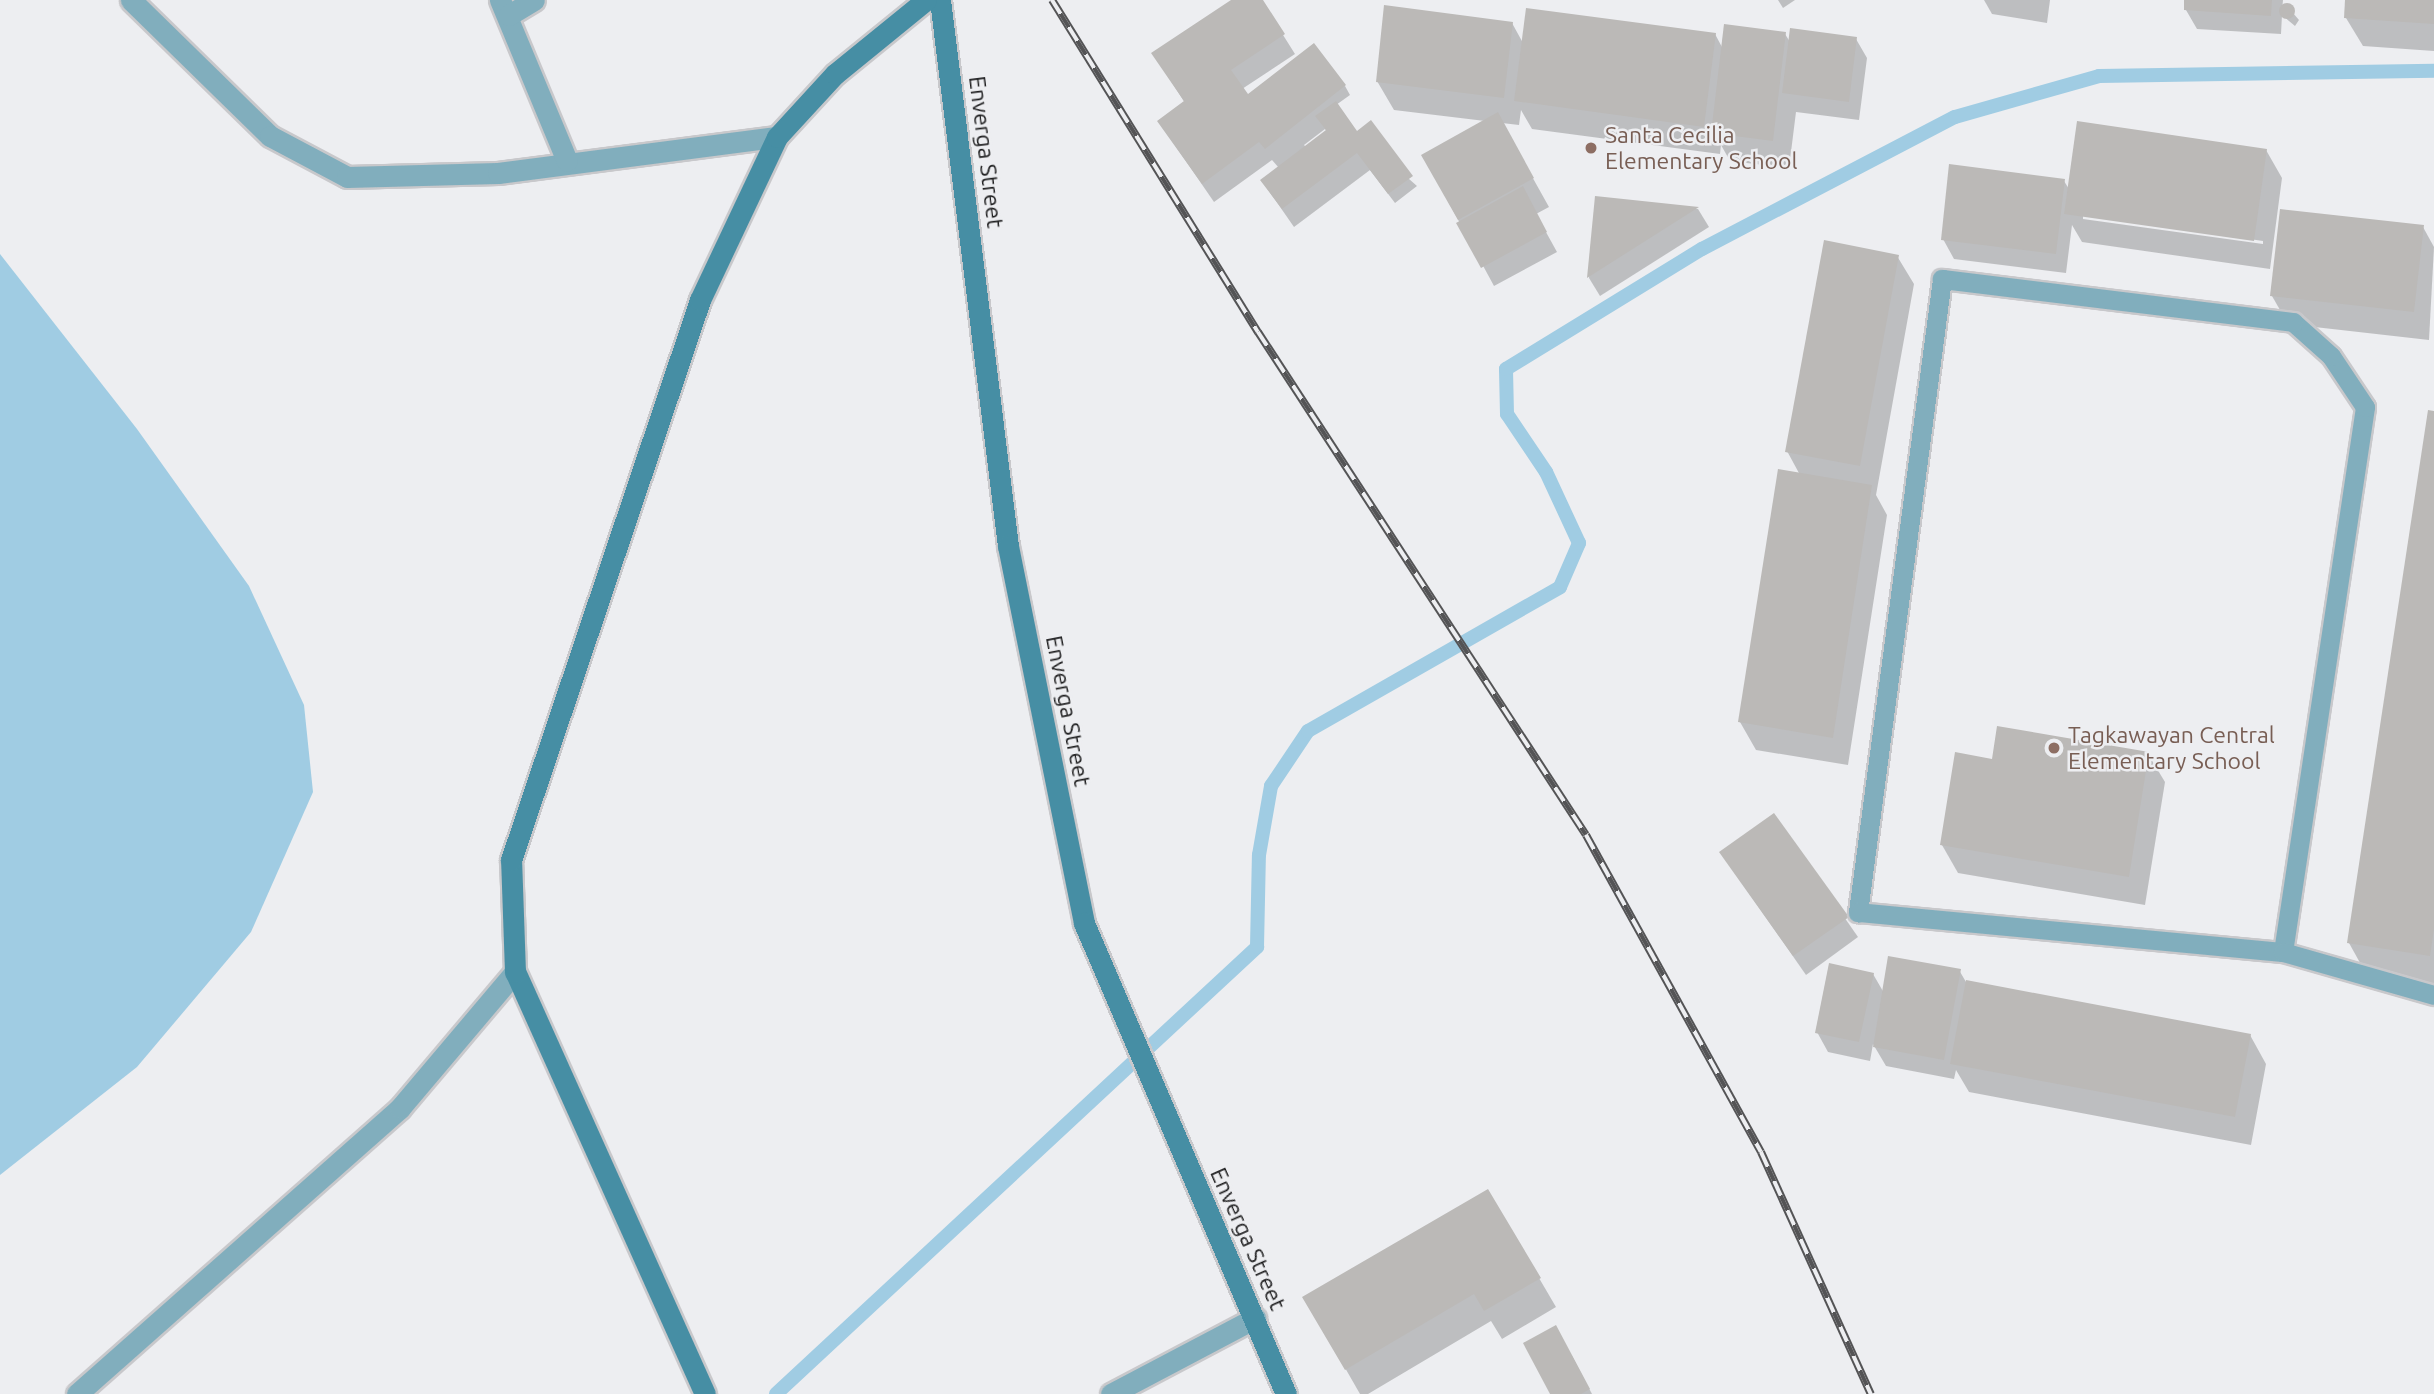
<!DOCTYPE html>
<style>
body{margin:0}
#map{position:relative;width:2434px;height:1394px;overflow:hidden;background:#edeef1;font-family:Ubuntu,sans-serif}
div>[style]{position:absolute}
.water>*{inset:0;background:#a0cce3}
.shadow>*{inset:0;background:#0003}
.stream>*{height:14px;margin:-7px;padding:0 7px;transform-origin:7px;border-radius:7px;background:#a0cce3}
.building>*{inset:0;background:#bbb9b7}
.round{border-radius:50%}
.roads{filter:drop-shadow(2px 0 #c8c8cb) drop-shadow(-2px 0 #c8c8cb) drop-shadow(0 2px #c8c8cb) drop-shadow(0 -2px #c8c8cb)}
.lane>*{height:19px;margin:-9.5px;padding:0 9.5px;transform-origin:9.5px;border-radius:9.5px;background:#81aebd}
.street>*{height:21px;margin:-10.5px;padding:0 10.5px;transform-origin:10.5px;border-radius:10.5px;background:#81aebd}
.secondary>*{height:21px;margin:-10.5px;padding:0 10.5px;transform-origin:10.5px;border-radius:10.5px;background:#468ea4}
.rail>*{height:8px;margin-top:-4px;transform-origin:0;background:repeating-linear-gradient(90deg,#edeef1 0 16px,#545456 0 32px);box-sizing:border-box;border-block:2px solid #545456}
.dots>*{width:19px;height:19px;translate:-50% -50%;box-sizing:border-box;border:4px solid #edeef1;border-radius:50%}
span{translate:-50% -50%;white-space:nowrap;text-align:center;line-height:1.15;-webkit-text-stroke:5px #edeef1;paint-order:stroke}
.education-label{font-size:23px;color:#785e54}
.left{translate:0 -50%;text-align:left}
.street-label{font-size:23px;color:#1d1d1e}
</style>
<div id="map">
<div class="water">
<div style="clip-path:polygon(0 254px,137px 429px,249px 586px,304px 705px,313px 792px,251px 932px,137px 1067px,0 1175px)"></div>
</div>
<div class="shadow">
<div style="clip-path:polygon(evenodd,1234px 0,1261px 0,1295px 54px,1242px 89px,1248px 97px,1345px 86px,1350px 95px,1336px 105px,1357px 133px,1417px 186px,1395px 203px,1370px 170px,1294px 227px,1262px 181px,1279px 168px,1272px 160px,1214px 202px,1159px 122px,1185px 103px,1153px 53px,1234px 0,1325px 129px,1327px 132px,1306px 147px,1304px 145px,1325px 129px)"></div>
<div style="clip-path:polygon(1778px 0,1795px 0,1783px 8px)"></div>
<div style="clip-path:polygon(1984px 0,2050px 0,2047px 23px,1992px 14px)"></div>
<div style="clip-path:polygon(2186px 0,2283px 0,2282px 11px,2287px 6px,2299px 20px,2295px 26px,2282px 15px,2281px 34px,2197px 29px,2186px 10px)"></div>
<div style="clip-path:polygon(2347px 0,2434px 0,2434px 51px,2363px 46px,2346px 18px)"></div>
<div style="clip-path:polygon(1512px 23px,1523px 43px,1715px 34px,1723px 49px,1785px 34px,1790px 42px,1856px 39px,1867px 58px,1859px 120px,1796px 112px,1789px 168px,1730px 161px,1721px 145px,1720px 154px,1532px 129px,1521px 110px,1519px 125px,1502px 123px,1549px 207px,1536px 214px,1557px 252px,1494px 286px,1423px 155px,1485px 121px,1394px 110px,1377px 81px)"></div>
<div style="clip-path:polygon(evenodd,2266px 150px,2282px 178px,2270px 269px,2082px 242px,2072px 225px,2066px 273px,1954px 259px,1943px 239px,2064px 181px,2069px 189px,2266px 150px,2083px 215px,2263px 241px,2263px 244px,2083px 219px,2083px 215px)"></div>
<div style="clip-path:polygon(1596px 198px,1698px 209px,1709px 227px,1600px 296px,1589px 278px)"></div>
<div style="clip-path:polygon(2423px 227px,2434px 247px,2429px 340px,2288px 324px,2272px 296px)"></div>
<div style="clip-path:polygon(1897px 256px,1914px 284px,1876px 495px,1887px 515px,1848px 765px,1756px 750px,1740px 722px,1800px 475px,1787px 451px)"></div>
<div style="clip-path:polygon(2434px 412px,2434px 989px,2369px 979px,2349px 943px)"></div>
<div style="clip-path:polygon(2148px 754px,2165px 782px,2145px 905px,1958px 873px,1942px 845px,1993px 761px)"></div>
<div style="clip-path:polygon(1774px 816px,1858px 937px,1806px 975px,1721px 853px)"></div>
<div style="clip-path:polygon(1959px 970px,1966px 982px,2250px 1035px,2266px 1064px,2251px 1145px,1969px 1092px,1956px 1070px,1954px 1079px,1886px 1066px,1873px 1044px,1870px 1061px,1828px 1052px,1817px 1032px,1873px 974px,1884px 993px)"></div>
<div style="clip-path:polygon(1488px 1191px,1556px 1307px,1502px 1339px,1491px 1321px,1368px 1394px,1360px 1394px,1305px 1298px)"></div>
<div style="clip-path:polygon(1572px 1356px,1592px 1394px,1552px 1394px)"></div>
</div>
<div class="stream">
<div style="left:776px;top:1394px;width:657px;rotate:-42.9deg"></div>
<div style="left:1257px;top:947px;width:92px;rotate:-88.8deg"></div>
<div style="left:1259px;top:855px;width:70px;rotate:-80.1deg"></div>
<div style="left:1271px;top:786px;width:66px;rotate:-56.1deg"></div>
<div style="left:1308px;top:731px;width:290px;rotate:-29.7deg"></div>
<div style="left:1560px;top:587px;width:48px;rotate:-66.6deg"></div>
<div style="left:1579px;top:543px;width:78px;rotate:-114.9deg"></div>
<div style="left:1546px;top:472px;width:70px;rotate:-123.9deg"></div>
<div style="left:1507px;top:414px;width:45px;rotate:-91.3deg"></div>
<div style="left:1506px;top:369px;width:230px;rotate:-31.5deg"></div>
<div style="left:1702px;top:249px;width:285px;rotate:-27.6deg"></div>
<div style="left:1955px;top:117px;width:150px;rotate:-15.9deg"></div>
<div style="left:2099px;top:76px;width:335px;rotate:-0.9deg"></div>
</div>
<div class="building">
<div style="clip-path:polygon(1231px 0,1263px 0,1285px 34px,1231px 70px,1248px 94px,1314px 43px,1346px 85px,1265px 149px,1259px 142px,1202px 184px,1157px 121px,1184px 101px,1151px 53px)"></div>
<div style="clip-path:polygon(2184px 0,2272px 0,2271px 16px,2184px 10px)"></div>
<div style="clip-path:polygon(2345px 0,2434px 0,2434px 24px,2344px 18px)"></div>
<div class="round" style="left:2279px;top:3px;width:16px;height:16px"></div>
<div style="clip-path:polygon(1384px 5px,1513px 22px,1504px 98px,1376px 82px)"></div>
<div style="clip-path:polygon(1526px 8px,1716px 33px,1704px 127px,1514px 101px)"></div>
<div style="clip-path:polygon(1724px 24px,1786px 32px,1773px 141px,1711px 133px)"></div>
<div style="clip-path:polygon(1790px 28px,1857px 37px,1849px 102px,1782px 93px)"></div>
<div style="clip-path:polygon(1336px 101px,1357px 131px,1371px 120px,1413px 176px,1388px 194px,1357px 153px,1282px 209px,1260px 180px,1326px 130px,1315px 116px)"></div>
<div style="clip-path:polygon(1498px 112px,1534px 178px,1458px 220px,1421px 155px)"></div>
<div style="clip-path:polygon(2077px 121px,2267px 149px,2254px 241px,2064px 214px)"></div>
<div style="clip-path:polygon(1949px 164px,2065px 179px,2056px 254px,1941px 240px)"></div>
<div style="clip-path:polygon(1523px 186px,1547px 232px,1481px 268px,1456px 223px)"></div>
<div style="clip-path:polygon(1595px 196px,1699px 207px,1587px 278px)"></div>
<div style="clip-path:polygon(2280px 209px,2424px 225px,2414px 312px,2270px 296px)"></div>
<div style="clip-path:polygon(1824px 240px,1899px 255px,1860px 466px,1785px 452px)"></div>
<div style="clip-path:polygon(2428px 410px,2434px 411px,2434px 929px,2430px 956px,2347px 943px)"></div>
<div style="clip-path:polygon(1778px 469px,1872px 485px,1833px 738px,1738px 722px)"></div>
<div style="clip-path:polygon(1997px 726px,2149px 752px,2129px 877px,1940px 845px,1955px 752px,1992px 759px)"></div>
<div style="clip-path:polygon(1774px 813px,1849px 917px,1793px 956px,1719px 852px)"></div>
<div style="clip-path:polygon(1888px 956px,1961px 969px,1944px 1060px,1873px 1047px)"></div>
<div style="clip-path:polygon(1829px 963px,1874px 973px,1859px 1042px,1815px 1033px)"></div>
<div style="clip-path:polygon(1966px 980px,2251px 1034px,2235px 1117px,1950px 1064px)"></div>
<div style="clip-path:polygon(1488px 1189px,1541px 1278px,1484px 1311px,1474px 1294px,1345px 1370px,1302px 1297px)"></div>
<div style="clip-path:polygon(1556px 1325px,1590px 1389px,1581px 1394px,1550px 1394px,1523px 1343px)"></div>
</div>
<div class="roads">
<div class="lane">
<div style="left:2283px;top:952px;width:551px;rotate:-81.44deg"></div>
<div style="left:2365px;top:407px;width:61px;rotate:-123.7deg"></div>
<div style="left:2331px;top:356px;width:51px;rotate:-138.2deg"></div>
<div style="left:2293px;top:322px;width:354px;rotate:-173deg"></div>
<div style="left:1942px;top:279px;width:639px;rotate:97.56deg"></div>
<div style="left:1858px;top:912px;width:427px;rotate:5.4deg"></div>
<div style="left:2283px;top:952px;width:157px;rotate:15.9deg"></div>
</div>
<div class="street">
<div style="left:131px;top:0;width:194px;rotate:44.4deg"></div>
<div style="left:270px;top:136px;width:87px;rotate:28deg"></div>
<div style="left:347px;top:177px;width:151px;rotate:-1.5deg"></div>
<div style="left:498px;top:173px;width:281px;rotate:-7.4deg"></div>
<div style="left:500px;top:0;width:174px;rotate:67.4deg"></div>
<div style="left:509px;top:15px;width:29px;rotate:-31deg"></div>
<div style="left:77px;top:1394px;width:431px;rotate:-41.5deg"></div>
<div style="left:400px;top:1108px;width:178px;rotate:-49.8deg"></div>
<div style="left:1111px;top:1394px;width:163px;rotate:-27.8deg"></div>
</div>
<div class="secondary">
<div style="left:940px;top:0;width:550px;rotate:82.9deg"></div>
<div style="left:1008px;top:546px;width:385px;rotate:78.6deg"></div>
<div style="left:1084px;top:923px;width:512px;rotate:66.79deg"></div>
<div style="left:705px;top:1394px;width:463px;rotate:-114.2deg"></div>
<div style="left:515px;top:972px;width:112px;rotate:-92deg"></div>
<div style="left:511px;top:860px;width:591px;rotate:-71.35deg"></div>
<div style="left:700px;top:300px;width:180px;rotate:-64.7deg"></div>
<div style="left:777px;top:137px;width:86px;rotate:-47.4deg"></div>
<div style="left:835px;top:74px;width:117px;rotate:-39.1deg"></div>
</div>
</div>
<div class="rail">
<div style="left:1052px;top:0;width:391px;rotate:58.2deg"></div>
<div style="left:1258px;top:332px;width:600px;rotate:56.89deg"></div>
<div style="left:1586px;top:835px;width:362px;rotate:61.1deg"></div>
<div style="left:1761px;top:1152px;width:266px;rotate:65.6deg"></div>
</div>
<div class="dots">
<div style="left:1591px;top:148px;background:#8d6e63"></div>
<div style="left:2054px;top:748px;background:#8d6e63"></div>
</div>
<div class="education-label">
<span class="left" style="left:1605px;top:148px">Santa Cecilia<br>Elementary School</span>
<span class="left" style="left:2068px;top:748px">Tagkawayan Central<br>Elementary School</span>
</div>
<div class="street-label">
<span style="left:986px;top:152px;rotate:83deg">Enverga Street</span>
<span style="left:1068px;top:711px;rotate:79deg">Enverga Street</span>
<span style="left:1248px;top:1239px;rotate:66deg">Enverga Street</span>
</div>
</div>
